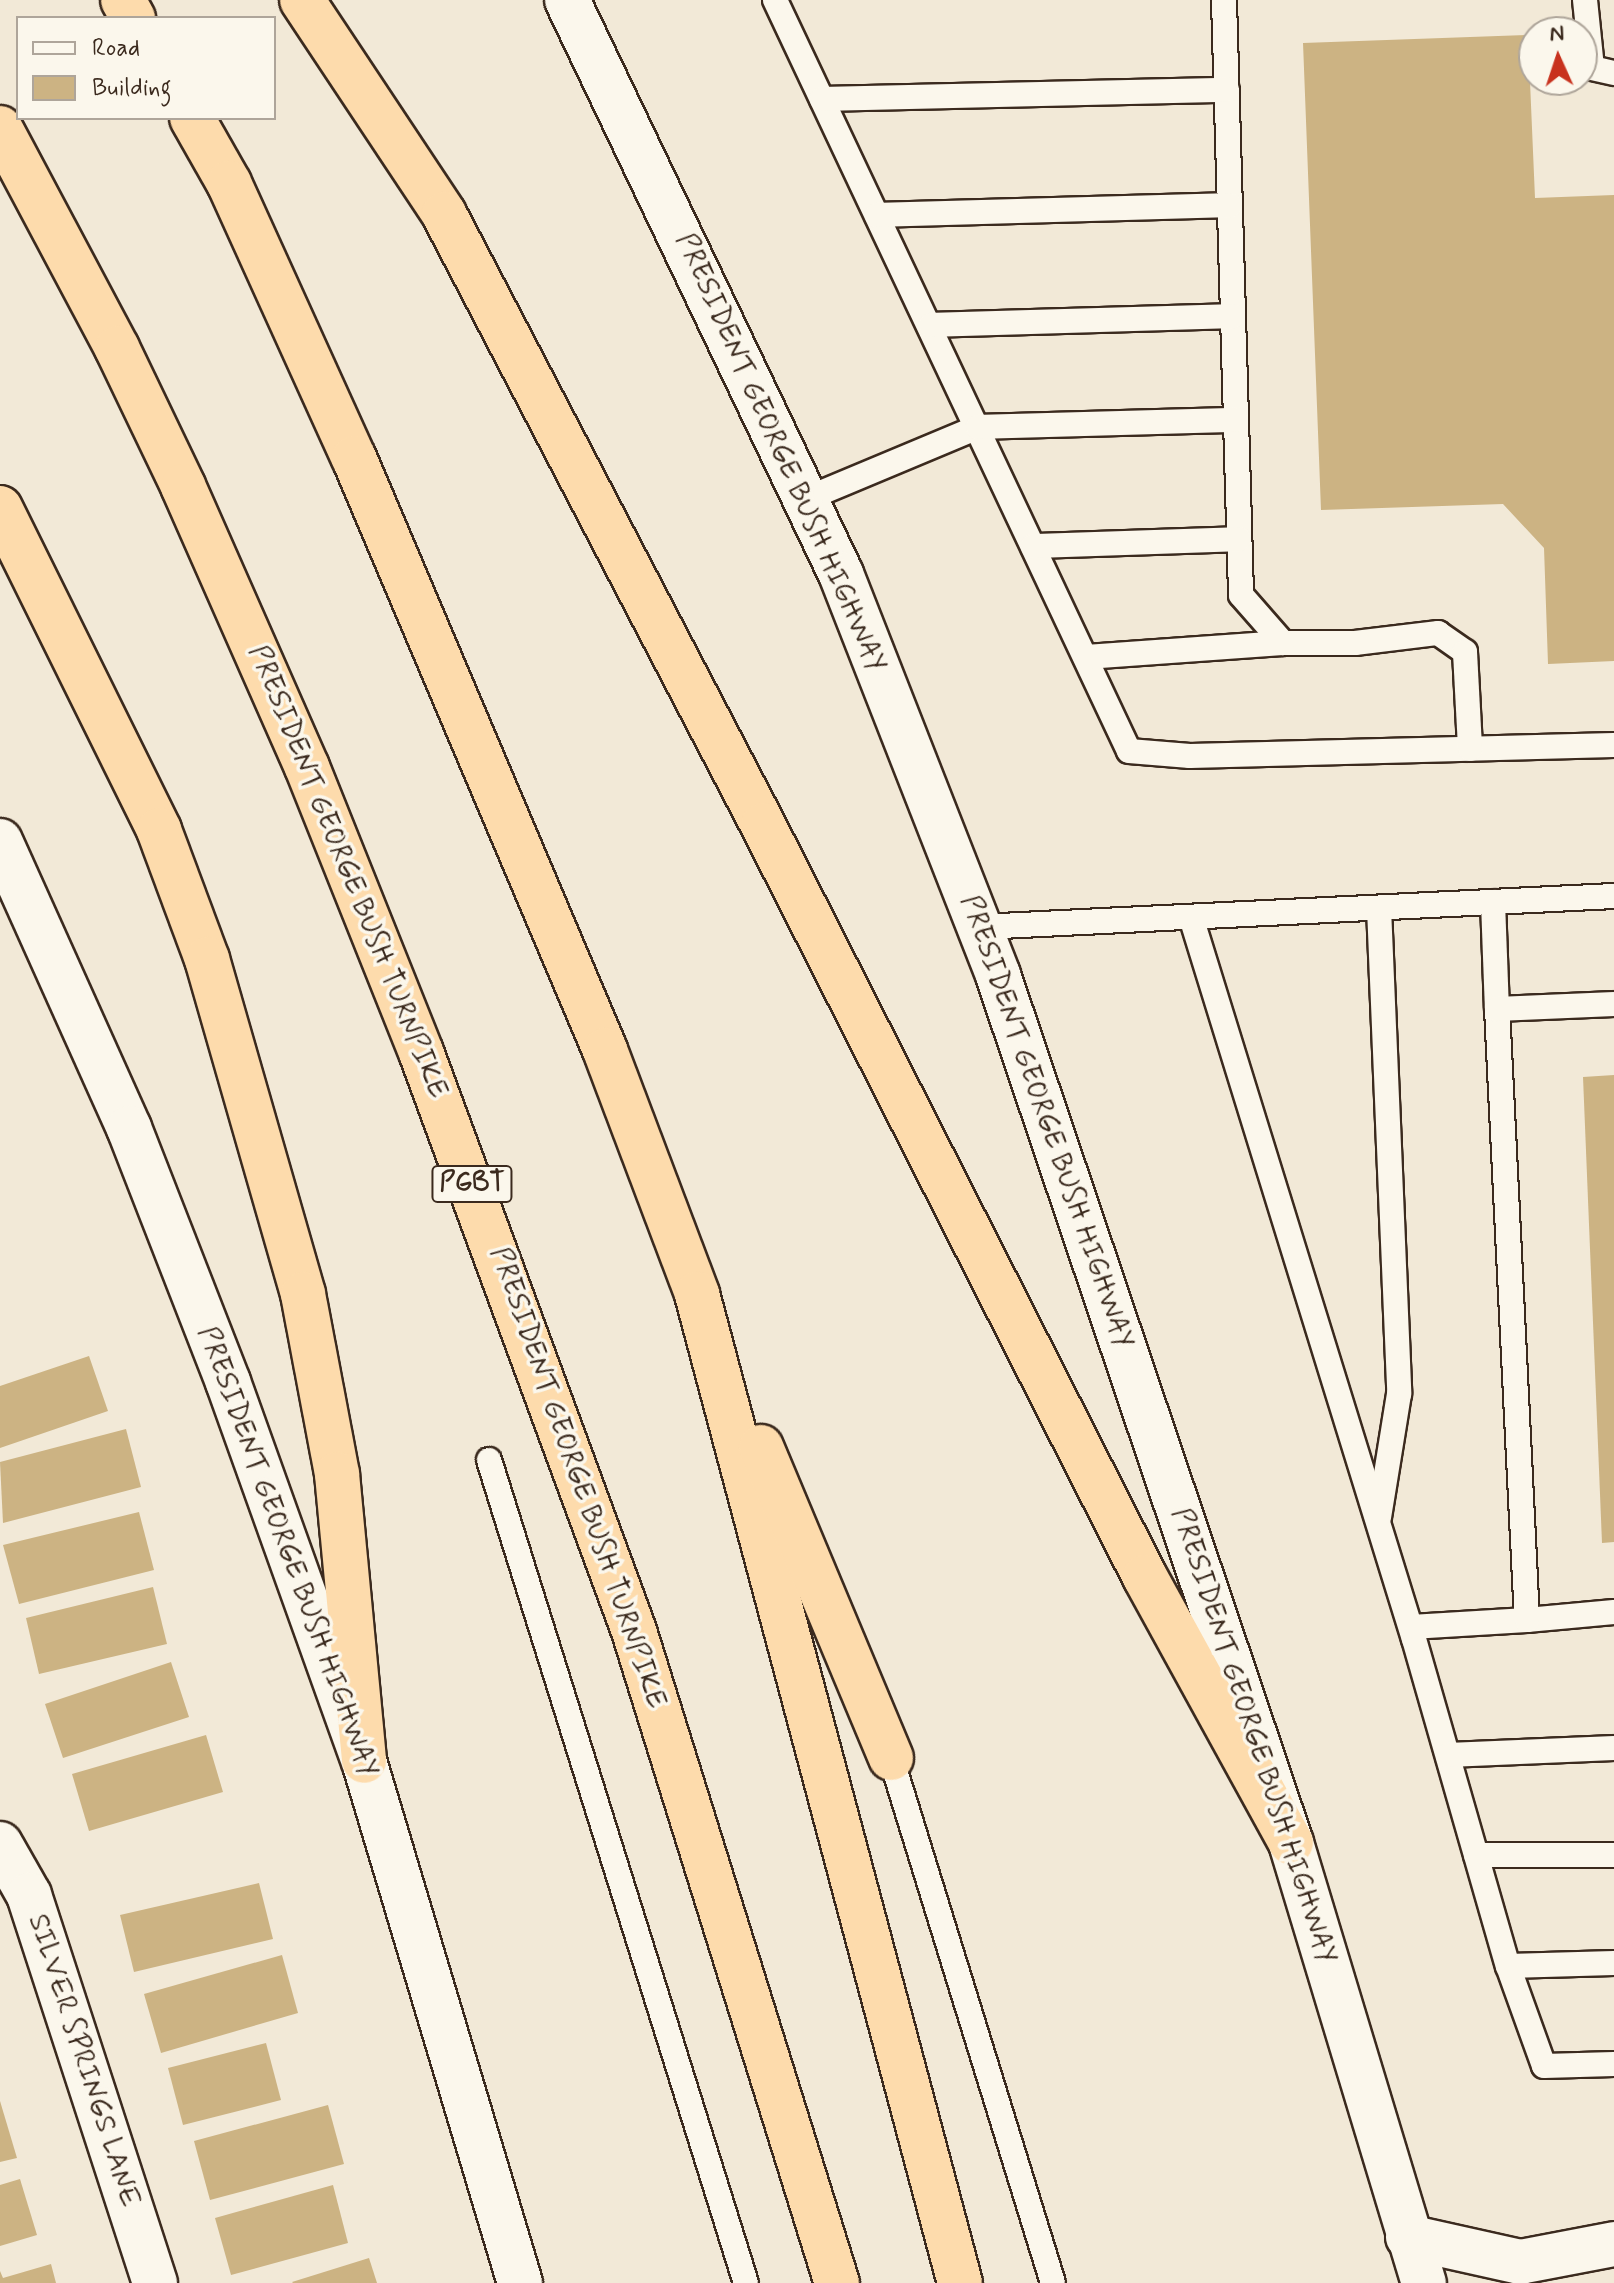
<!DOCTYPE html>
<style>
body{margin:0}
#map{position:relative;width:1614px;height:2283px;overflow:hidden;background:#f2e9d7;font-family:Mynerve,sans-serif}
div>[style]{position:absolute}
.building>*{inset:0;background:#ccb383}
.roads{filter:drop-shadow(2px 0 #3b2a1e) drop-shadow(-2px 0 #3b2a1e) drop-shadow(0 2px #3b2a1e) drop-shadow(0 -2px #3b2a1e)}
.service>*{height:24px;margin:-12px;padding:0 12px;transform-origin:12px;border-radius:12px;background:#fbf7ec}
.minor>*{height:44px;margin:-22px;padding:0 22px;transform-origin:22px;border-radius:22px;background:#fbf7ec}
.tertiary>*{height:44px;margin:-22px;padding:0 22px;transform-origin:22px;border-radius:22px;background:#fbf7ec}
.secondary>*{height:44px;margin:-22px;padding:0 22px;transform-origin:22px;border-radius:22px;background:#fbf7ec}
.motorway>*{height:44px;margin:-22px;padding:0 22px;transform-origin:22px;border-radius:22px;background:#fddbac}
span{translate:-50% -50%;white-space:nowrap;text-align:center;line-height:1.15;-webkit-text-stroke:7px #fbf7ec;paint-order:stroke}
.shield-label span{padding:2px 6px;background:#fbf7ec;border:2px solid;border-radius:6px;-webkit-text-stroke-width:0}
.shield-label{font-size:26px;color:#3b2a1e;font-weight:700}
.street-label{font-size:28px;color:#3b2a1e}
.legend{position:absolute;left:16px;top:16px;width:260px;height:104px;box-sizing:border-box;background:#fbf7ec;border:2px solid #aea59a;margin:0;padding:10px 14px;list-style:none;font-size:24px;color:#3b2a1e}
.legend li{display:flex;align-items:center;gap:16px;height:40px}
.legend b{width:40px;border:2px solid #aea59a}
.north{position:absolute;left:1518px;top:16px;width:80px;height:80px;box-sizing:border-box;background:#fbf7ec;border:2px solid #aea59a;border-radius:50%;rotate:357deg;font-size:22px;font-weight:700;line-height:32px;text-align:center;color:#3b2a1e}
.north::after{content:'';display:block;margin:auto;width:28px;height:36px;background:#c8321e;clip-path:polygon(50% 0,100% 100%,50% 72%,0 100%)}
</style>
<div id="map">
<div class="building">
<div style="clip-path:polygon(1528px 35px,1535px 198px,1614px 195px,1614px 661px,1548px 664px,1544px 548px,1503px 504px,1321px 510px,1303px 43px)"></div>
<div style="clip-path:polygon(1614px 1075px,1614px 1542px,1602px 1543px,1583px 1077px)"></div>
<div style="clip-path:polygon(89px 1356px,108px 1411px,0 1448px,0 1386px)"></div>
<div style="clip-path:polygon(126px 1429px,141px 1487px,3px 1523px,0 1462px)"></div>
<div style="clip-path:polygon(139px 1512px,154px 1570px,19px 1604px,3px 1545px)"></div>
<div style="clip-path:polygon(153px 1587px,167px 1644px,39px 1674px,26px 1618px)"></div>
<div style="clip-path:polygon(171px 1662px,189px 1717px,63px 1758px,45px 1704px)"></div>
<div style="clip-path:polygon(206px 1735px,223px 1792px,89px 1831px,72px 1774px)"></div>
<div style="clip-path:polygon(259px 1883px,273px 1939px,134px 1972px,120px 1915px)"></div>
<div style="clip-path:polygon(282px 1955px,298px 2013px,161px 2053px,144px 1994px)"></div>
<div style="clip-path:polygon(266px 2043px,281px 2100px,183px 2125px,168px 2068px)"></div>
<div style="clip-path:polygon(0 2101px,17px 2158px,0 2162px)"></div>
<div style="clip-path:polygon(328px 2105px,344px 2164px,210px 2200px,194px 2141px)"></div>
<div style="clip-path:polygon(20px 2179px,37px 2235px,0 2246px,0 2185px)"></div>
<div style="clip-path:polygon(333px 2185px,348px 2243px,231px 2275px,215px 2218px)"></div>
<div style="clip-path:polygon(369px 2258px,377px 2283px,293px 2283px,292px 2282px)"></div>
<div style="clip-path:polygon(51px 2264px,56px 2283px,0 2283px,0 2271px,3px 2278px)"></div>
</div>
<div class="roads">
<div class="service">
<div style="left:775px;top:0;width:830px;rotate:64.76deg"></div>
<div style="left:1129px;top:751px;width:61px;rotate:4.7deg"></div>
<div style="left:1190px;top:756px;width:424px;rotate:-1.5deg"></div>
<div style="left:1224px;top:0;width:595px;rotate:88.36deg"></div>
<div style="left:1241px;top:595px;width:64px;rotate:48.8deg"></div>
<div style="left:1283px;top:643px;width:72px"></div>
<div style="left:1355px;top:643px;width:84px;rotate:-6.9deg"></div>
<div style="left:1438px;top:633px;width:33px;rotate:35deg"></div>
<div style="left:1465px;top:652px;width:97px;rotate:87deg"></div>
<div style="left:1585px;top:0;width:68px;rotate:84.1deg"></div>
<div style="left:1592px;top:68px;width:23px;rotate:13deg"></div>
<div style="left:822px;top:99px;width:405px;rotate:-1.3deg"></div>
<div style="left:877px;top:215px;width:353px;rotate:-1.6deg"></div>
<div style="left:931px;top:325px;width:302px;rotate:-1.7deg"></div>
<div style="left:806px;top:499px;width:186px;rotate:-22.7deg"></div>
<div style="left:978px;top:427px;width:258px;rotate:-1.6deg"></div>
<div style="left:1033px;top:546px;width:206px;rotate:-1.9deg"></div>
<div style="left:1086px;top:657px;width:197px;rotate:-4.1deg"></div>
<div style="left:1493px;top:902px;width:107px;rotate:87.9deg"></div>
<div style="left:1379px;top:908px;width:486px;rotate:87.6deg"></div>
<div style="left:1399px;top:1394px;width:125px;rotate:99.2deg"></div>
<div style="left:1191px;top:917px;width:756px;rotate:72.84deg"></div>
<div style="left:1414px;top:1639px;width:340px;rotate:74deg"></div>
<div style="left:1508px;top:1966px;width:106px;rotate:70.2deg"></div>
<div style="left:1544px;top:2066px;width:70px;rotate:-1.6deg"></div>
<div style="left:980px;top:927px;width:635px;rotate:-2.8deg"></div>
<div style="left:489px;top:1460px;width:862px;rotate:72.66deg"></div>
<div style="left:1527px;top:1620px;width:87px;rotate:-5.3deg"></div>
<div style="left:1411px;top:1627px;width:116px;rotate:-3.5deg"></div>
<div style="left:1527px;top:1620px;width:612px;rotate:-92.81deg"></div>
<div style="left:1497px;top:1009px;width:117px;rotate:-2.4deg"></div>
<div style="left:1448px;top:1755px;width:166px;rotate:-2.4deg"></div>
<div style="left:891px;top:1758px;width:549px;rotate:72.85deg"></div>
<div style="left:1476px;top:1855px;width:138px"></div>
<div style="left:1508px;top:1966px;width:106px;rotate:-1.6deg"></div>
</div>
<div class="minor">
<div style="left:0;top:1844px;width:59px;rotate:60.4deg"></div>
<div style="left:29px;top:1895px;width:408px;rotate:72deg"></div>
</div>
<div class="tertiary">
<div style="left:1408px;top:2237px;width:115px;rotate:12.6deg"></div>
<div style="left:1520px;top:2262px;width:96px;rotate:-10.8deg"></div>
</div>
<div class="secondary">
<div style="left:567px;top:0;width:636px;rotate:64.48deg"></div>
<div style="left:841px;top:574px;width:431px;rotate:68.6deg"></div>
<div style="left:998px;top:975px;width:916px;rotate:71.35deg"></div>
<div style="left:1291px;top:1843px;width:460px;rotate:73.2deg"></div>
<div style="left:0;top:841px;width:315px;rotate:65.8deg"></div>
<div style="left:129px;top:1128px;width:273px;rotate:68.7deg"></div>
<div style="left:228px;top:1382px;width:403px;rotate:70.3deg"></div>
<div style="left:364px;top:1761px;width:545px;rotate:73.36deg"></div>
</div>
<div class="motorway">
<div style="left:123px;top:0;width:21px;rotate:61deg"></div>
<div style="left:302px;top:0;width:257px;rotate:56.4deg"></div>
<div style="left:444px;top:214px;width:689px;rotate:62.43deg"></div>
<div style="left:763px;top:825px;width:843px;rotate:63.07deg"></div>
<div style="left:1145px;top:1577px;width:303px;rotate:61.2deg"></div>
<div style="left:192px;top:118px;width:75px;rotate:60.4deg"></div>
<div style="left:229px;top:183px;width:302px;rotate:65.6deg"></div>
<div style="left:354px;top:458px;width:643px;rotate:67.02deg"></div>
<div style="left:605px;top:1050px;width:261px;rotate:69.3deg"></div>
<div style="left:697px;top:1294px;width:1023px;rotate:75.11deg"></div>
<div style="left:0;top:128px;width:249px;rotate:62deg"></div>
<div style="left:117px;top:348px;width:153px;rotate:64.4deg"></div>
<div style="left:183px;top:486px;width:307px;rotate:66.2deg"></div>
<div style="left:307px;top:767px;width:307px;rotate:68.2deg"></div>
<div style="left:421px;top:1052px;width:617px;rotate:69.8deg"></div>
<div style="left:634px;top:1631px;width:683px;rotate:72.71deg"></div>
<div style="left:0;top:508px;width:359px;rotate:63.7deg"></div>
<div style="left:159px;top:830px;width:138px;rotate:69.6deg"></div>
<div style="left:207px;top:959px;width:348px;rotate:74deg"></div>
<div style="left:303px;top:1294px;width:183px;rotate:79.3deg"></div>
<div style="left:337px;top:1474px;width:288px;rotate:84.6deg"></div>
<div style="left:761px;top:1447px;width:337px;rotate:67.3deg"></div>
</div>
</div>
<div class="shield-label">
<span style="left:472px;top:1184px">PGBT</span>
</div>
<div class="street-label">
<span style="left:780px;top:453px;rotate:66deg">PRESIDENT GEORGE BUSH HIGHWAY</span>
<span style="left:347px;top:872px;rotate:68deg">PRESIDENT GEORGE BUSH TURNPIKE</span>
<span style="left:1046px;top:1122px;rotate:71deg">PRESIDENT GEORGE BUSH HIGHWAY</span>
<span style="left:577px;top:1478px;rotate:71deg">PRESIDENT GEORGE BUSH TURNPIKE</span>
<span style="left:287px;top:1552px;rotate:70deg">PRESIDENT GEORGE BUSH HIGHWAY</span>
<span style="left:1253px;top:1736px;rotate:72deg">PRESIDENT GEORGE BUSH HIGHWAY</span>
<span style="left:83px;top:2061px;rotate:72deg">SILVER SPRINGS LANE</span>
</div>
<ul class="legend">
<li><b style="height:10px;background:#fbf7ec"></b>Road</li>
<li><b style="height:22px;background:#ccb383"></b>Building</li>
</ul>
<div class="north">N</div>
</div>
